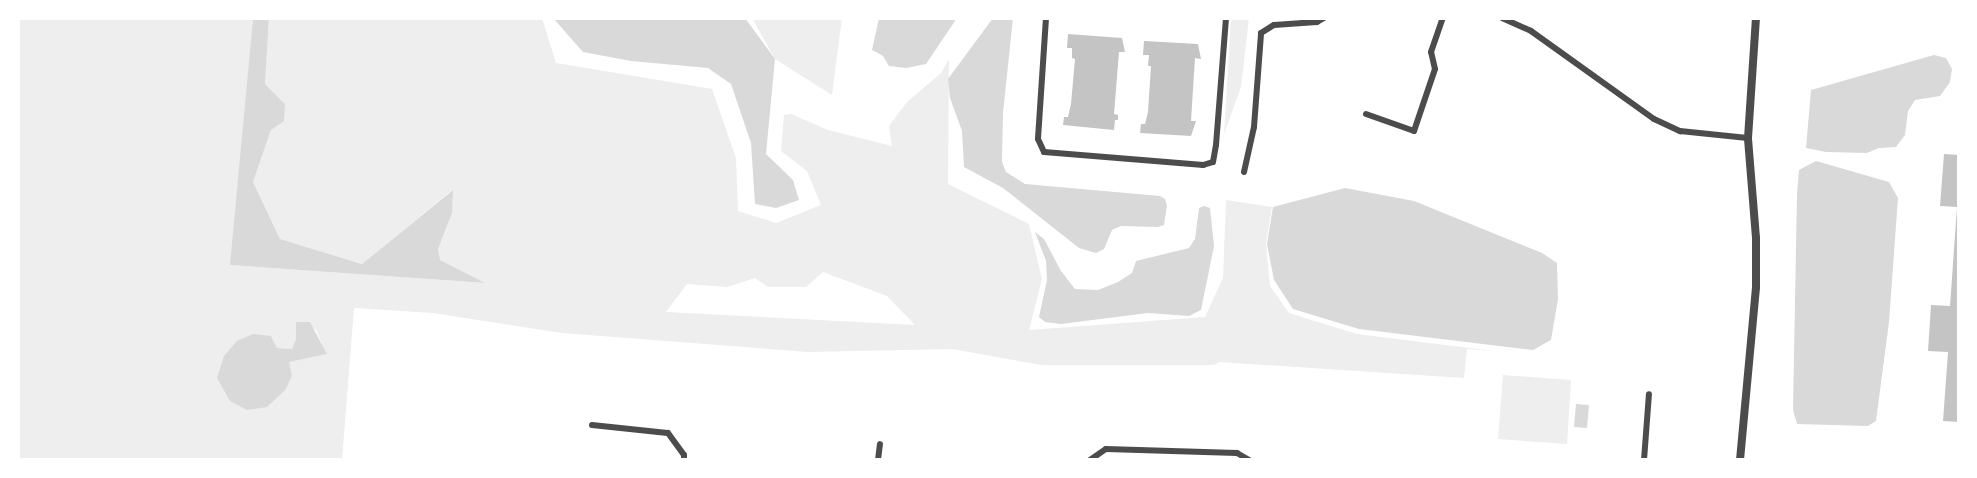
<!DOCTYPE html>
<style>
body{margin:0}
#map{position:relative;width:1977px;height:478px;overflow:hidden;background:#fff;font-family:"Asap Condensed",sans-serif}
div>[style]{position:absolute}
.green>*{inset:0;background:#eee}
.water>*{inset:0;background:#d9d9d9}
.building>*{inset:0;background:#c4c4c4}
.minor>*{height:6px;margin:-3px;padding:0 3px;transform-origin:3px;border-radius:3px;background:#4c4c4c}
.tertiary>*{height:8px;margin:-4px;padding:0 4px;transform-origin:4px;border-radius:4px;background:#4c4c4c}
span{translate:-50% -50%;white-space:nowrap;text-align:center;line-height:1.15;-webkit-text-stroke:6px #fff;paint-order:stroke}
.frame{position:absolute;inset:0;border:20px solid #fff;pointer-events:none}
</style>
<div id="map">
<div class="green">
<div style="clip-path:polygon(evenodd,18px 18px,253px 18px,231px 265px,483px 283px,440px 260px,438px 249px,452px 213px,452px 190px,362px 264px,280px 239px,253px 182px,271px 130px,285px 104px,265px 84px,269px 18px,542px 18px,556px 63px,712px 89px,736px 158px,738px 211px,776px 223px,821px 205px,807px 171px,781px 151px,784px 115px,791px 114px,828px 130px,892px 146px,889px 126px,907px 102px,941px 73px,949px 59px,948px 184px,1029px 224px,1042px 279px,1029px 330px,1205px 317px,1223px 278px,1226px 200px,1272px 207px,1266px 244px,1270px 286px,1289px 313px,1357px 334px,1494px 351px,1467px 349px,1464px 378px,1220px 362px,1214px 365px,1041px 365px,952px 349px,808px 352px,562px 333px,433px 313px,354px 308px,342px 460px,18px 460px,18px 18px,823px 272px,887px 296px,915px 325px,666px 312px,687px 284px,727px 287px,755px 278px,768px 287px,806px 287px,823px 272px,18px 18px,296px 322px,316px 330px,326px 354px,288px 362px,292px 376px,286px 389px,271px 336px,277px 348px,292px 349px,296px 339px,296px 322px)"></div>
<div style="clip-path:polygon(752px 18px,842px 18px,832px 95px,775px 59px)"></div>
<div style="clip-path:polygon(1231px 18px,1249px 18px,1241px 87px,1224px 134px)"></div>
<div style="clip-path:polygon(1503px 375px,1571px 380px,1567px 444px,1498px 439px)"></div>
</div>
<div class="water">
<div style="clip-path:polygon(253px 18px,269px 18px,265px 84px,285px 104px,284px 121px,271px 130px,253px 182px,280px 239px,362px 264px,453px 190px,452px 213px,438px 249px,440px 260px,485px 283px,230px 265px)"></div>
<div style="clip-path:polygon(553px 18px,745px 18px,775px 59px,766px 154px,793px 180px,799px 200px,776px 208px,755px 204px,751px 143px,731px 84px,708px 68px,631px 61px,583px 52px)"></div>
<div style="clip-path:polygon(879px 18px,957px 18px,926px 64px,906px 68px,889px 66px,883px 56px,872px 50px)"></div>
<div style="clip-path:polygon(993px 18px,1013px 18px,1003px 113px,1002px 162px,1006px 172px,1025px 184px,1160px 196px,1165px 199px,1167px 206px,1164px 225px,1158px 227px,1121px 226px,1112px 230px,1104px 249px,1096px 253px,1079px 248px,1003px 188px,964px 167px,962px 131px,950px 98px,948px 79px)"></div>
<div style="clip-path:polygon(1934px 55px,1946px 58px,1952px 69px,1950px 82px,1940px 96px,1915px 100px,1908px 111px,1905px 135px,1896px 147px,1879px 148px,1867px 153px,1826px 152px,1806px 148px,1811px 90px)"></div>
<div style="clip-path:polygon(1816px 161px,1889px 182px,1898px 198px,1889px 322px,1876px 421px,1868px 426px,1797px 424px,1793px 410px,1797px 194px,1799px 170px)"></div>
<div style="clip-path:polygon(1345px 188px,1414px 201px,1542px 253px,1557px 263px,1558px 299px,1551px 340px,1533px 350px,1359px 329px,1293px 309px,1274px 280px,1267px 244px,1273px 207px)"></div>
<div style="clip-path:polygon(1204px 206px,1210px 208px,1214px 246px,1201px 310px,1189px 316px,1148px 313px,1061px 324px,1045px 322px,1039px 317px,1047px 280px,1046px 261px,1035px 232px,1044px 239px,1061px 271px,1075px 289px,1098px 290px,1118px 282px,1132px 273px,1136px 261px,1189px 248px,1195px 239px,1199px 208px)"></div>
<div style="clip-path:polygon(296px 322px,310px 322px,327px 354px,289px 362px,292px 376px,286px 389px,267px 407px,247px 410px,230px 401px,217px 378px,224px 356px,237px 341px,253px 334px,271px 336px,277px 348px,292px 349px,296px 339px)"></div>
<div style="clip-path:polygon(1576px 404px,1589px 405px,1587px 428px,1574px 427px)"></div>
</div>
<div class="building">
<div style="clip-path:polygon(1068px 34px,1122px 38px,1125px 52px,1119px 52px,1114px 114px,1118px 115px,1118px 120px,1115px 120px,1114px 130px,1063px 125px,1064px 117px,1068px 117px,1071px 104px,1075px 59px,1072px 58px,1072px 48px,1067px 48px)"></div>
<div style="clip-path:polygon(1144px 41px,1198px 44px,1201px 59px,1195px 58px,1191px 121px,1196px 121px,1191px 136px,1140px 133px,1141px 124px,1145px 124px,1148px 112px,1151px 66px,1148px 66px,1149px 55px,1143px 55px)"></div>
<div style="clip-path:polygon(1944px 154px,1959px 155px,1959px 422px,1943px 421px,1948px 352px,1928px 351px,1931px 305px,1950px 306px,1957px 207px,1940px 206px)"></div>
</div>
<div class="minor">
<div style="left:1046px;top:18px;width:121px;rotate:93.8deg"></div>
<div style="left:1038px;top:139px;width:14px;rotate:65deg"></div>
<div style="left:1044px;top:152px;width:160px;rotate:4.7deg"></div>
<div style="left:1203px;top:165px;width:10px;rotate:-17deg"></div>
<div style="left:1213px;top:162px;width:17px;rotate:-80deg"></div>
<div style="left:1216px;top:145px;width:127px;rotate:-85.5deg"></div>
<div style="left:1502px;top:18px;width:32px;rotate:24deg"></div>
<div style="left:1531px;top:31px;width:151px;rotate:35.6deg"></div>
<div style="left:1654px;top:119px;width:29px;rotate:25deg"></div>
<div style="left:1680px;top:131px;width:68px;rotate:5.9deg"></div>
<div style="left:1366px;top:114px;width:51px;rotate:19.5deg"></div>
<div style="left:1414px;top:131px;width:65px;rotate:-71.3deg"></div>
<div style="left:1435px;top:69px;width:17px;rotate:-103deg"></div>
<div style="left:1431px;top:52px;width:36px;rotate:-71deg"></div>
<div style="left:1244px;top:172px;width:46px;rotate:-77.5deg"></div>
<div style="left:1254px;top:127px;width:94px;rotate:-85.7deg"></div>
<div style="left:1261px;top:33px;width:15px;rotate:-32deg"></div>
<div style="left:1274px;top:25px;width:43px;rotate:-4deg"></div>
<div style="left:1317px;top:22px;width:8px;rotate:-30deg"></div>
<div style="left:592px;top:425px;width:76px;rotate:6deg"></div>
<div style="left:668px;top:433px;width:27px;rotate:54deg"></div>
<div style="left:684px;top:455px;width:5px;rotate:90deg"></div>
<div style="left:878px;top:460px;width:16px;rotate:-83deg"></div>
<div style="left:1090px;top:460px;width:19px;rotate:-35deg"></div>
<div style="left:1106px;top:449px;width:131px;rotate:1.7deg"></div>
<div style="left:1237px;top:453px;width:14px;rotate:30deg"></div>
<div style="left:1644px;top:460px;width:66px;rotate:-85.7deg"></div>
</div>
<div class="tertiary">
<div style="left:1740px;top:460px;width:174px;rotate:-84.7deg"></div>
<div style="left:1756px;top:287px;width:49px;rotate:-90deg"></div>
<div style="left:1756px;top:238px;width:100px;rotate:-94.6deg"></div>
<div style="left:1748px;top:138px;width:120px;rotate:-86.2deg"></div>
</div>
<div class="frame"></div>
</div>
